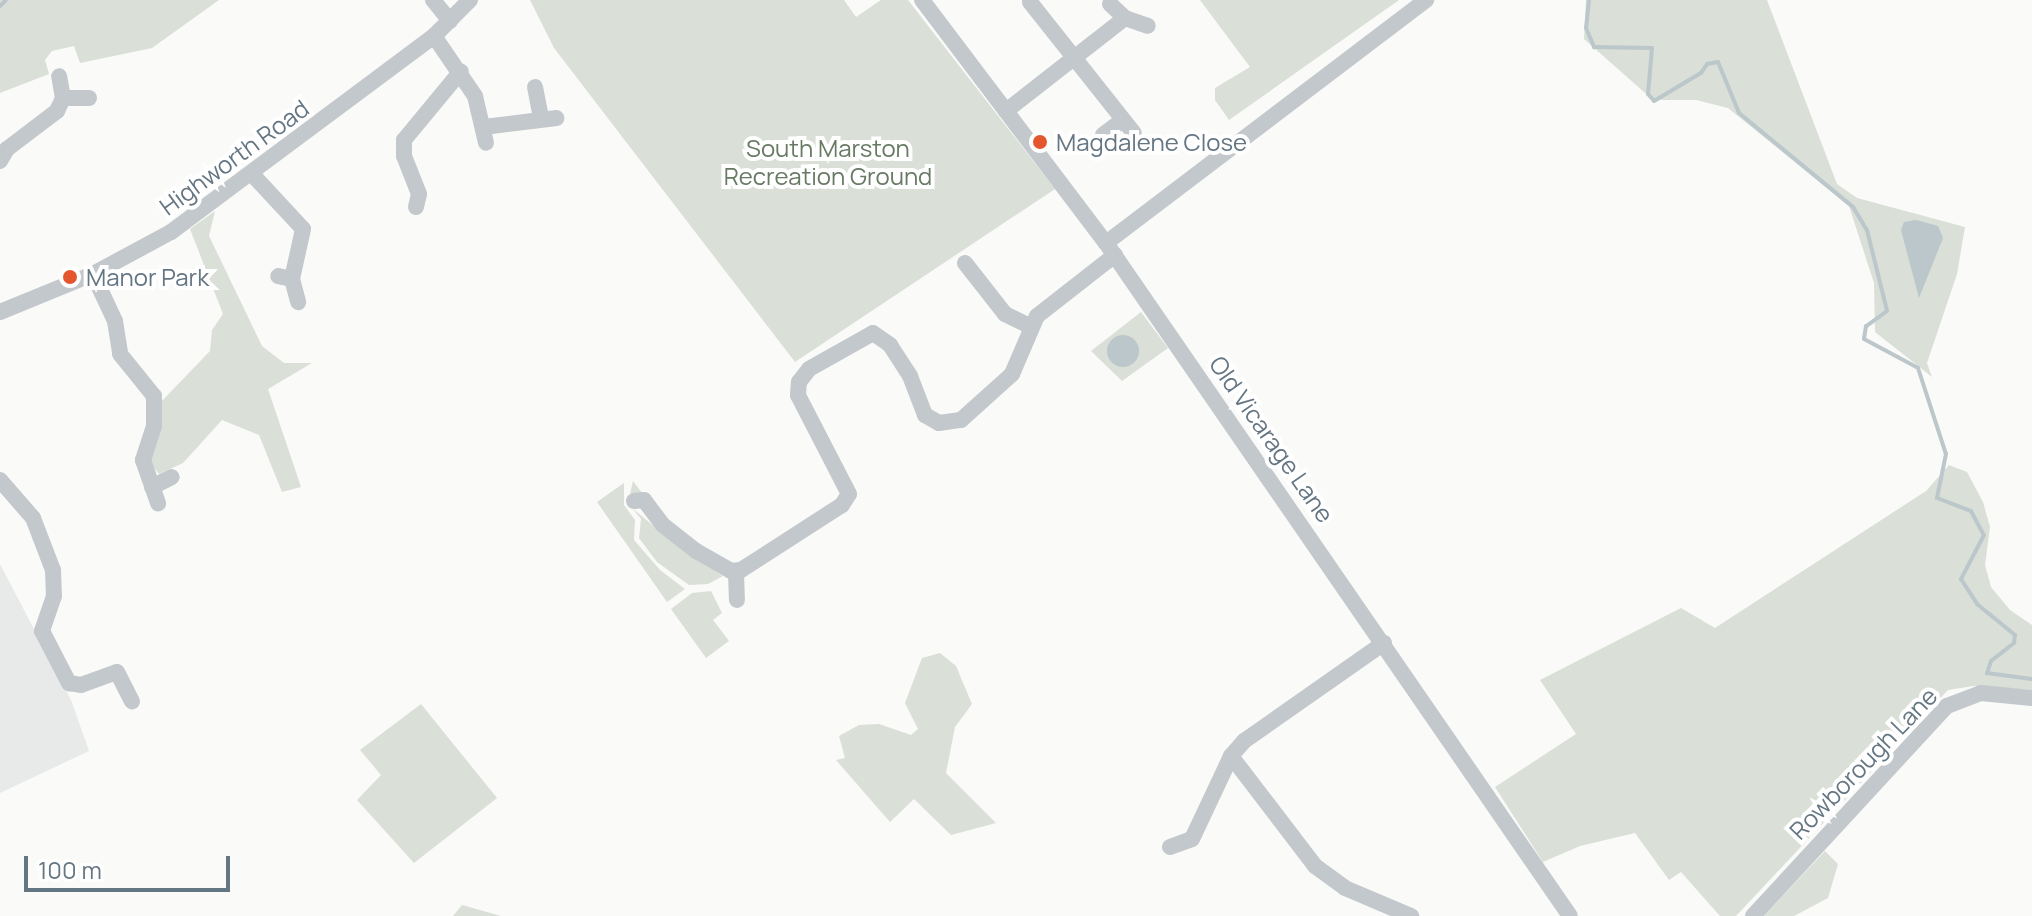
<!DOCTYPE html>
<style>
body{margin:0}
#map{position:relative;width:2032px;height:916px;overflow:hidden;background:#fafaf8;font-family:Manrope,sans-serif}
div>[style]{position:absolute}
.built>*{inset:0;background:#e8e9e9}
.green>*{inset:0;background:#dadfd7}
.water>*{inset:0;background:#bbc7cb}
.round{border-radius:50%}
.stream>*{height:4px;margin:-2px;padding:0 2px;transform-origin:2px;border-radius:2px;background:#bbc7cb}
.minor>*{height:16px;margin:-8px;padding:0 8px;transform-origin:8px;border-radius:8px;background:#c3c8cc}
.dots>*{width:22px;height:22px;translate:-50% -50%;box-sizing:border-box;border:4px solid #fff;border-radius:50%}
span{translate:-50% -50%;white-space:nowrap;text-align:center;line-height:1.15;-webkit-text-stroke:8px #fff;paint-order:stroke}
.poi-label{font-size:24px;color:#657683}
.left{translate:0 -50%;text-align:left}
.park-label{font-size:24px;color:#687a64}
.street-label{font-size:24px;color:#657683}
.scale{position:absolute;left:24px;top:856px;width:206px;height:36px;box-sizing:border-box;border:4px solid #657683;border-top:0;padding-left:10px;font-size:24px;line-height:28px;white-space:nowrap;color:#657683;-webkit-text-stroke:6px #fff;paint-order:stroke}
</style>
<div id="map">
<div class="built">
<div style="clip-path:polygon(0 564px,71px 700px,89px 751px,0 793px)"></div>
</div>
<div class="green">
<div style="clip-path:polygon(0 0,219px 0,152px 48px,80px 63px,74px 46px,52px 51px,45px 60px,49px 74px,0 93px)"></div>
<div style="clip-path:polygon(530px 0,844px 0,856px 17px,881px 0,908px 0,1055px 189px,795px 362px,554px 48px)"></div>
<div style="clip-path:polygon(1200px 0,1399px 0,1229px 120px,1215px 100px,1215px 88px,1250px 67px)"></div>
<div style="clip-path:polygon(1586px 0,1767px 0,1837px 184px,1857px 198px,1965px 227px,1957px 274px,1927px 363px,1932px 377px,1875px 332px,1874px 283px,1849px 206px,1728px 108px,1696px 100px,1653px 100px,1584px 39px)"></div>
<div style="clip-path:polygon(215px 211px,209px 236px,262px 346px,284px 363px,312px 363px,268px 389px,301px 487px,282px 492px,259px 435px,222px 420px,183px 463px,159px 474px,150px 463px,159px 404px,210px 351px,212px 330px,223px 314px,190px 229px)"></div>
<div style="clip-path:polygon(1141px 312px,1168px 348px,1122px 381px,1091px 351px)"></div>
<div style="clip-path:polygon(1949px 465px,1967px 472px,1983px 502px,1990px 527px,1985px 565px,1991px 587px,2010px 610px,2032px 625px,2032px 690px,1974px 686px,1948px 690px,1736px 916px,1720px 916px,1681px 872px,1669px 880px,1635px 833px,1580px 846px,1543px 862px,1495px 787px,1576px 734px,1540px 680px,1681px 608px,1715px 628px,1926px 491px)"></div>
<div style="clip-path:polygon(633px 481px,643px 494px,632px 508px,691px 557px,723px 576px,708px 584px,689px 585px,657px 562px,639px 538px,641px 519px,628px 503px)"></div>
<div style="clip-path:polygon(624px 483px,624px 505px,635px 520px,634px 540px,660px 570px,685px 589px,667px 602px,597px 502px)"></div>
<div style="clip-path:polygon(711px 591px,722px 613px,713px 620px,729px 641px,706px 658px,671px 609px,692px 593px)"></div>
<div style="clip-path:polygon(940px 653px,956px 666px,972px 704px,955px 727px,946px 773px,996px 823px,951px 835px,914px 799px,890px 822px,836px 760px,845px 758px,839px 736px,859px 725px,879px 724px,911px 735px,918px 729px,905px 703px,922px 658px)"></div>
<div style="clip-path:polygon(421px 704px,497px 798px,414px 863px,357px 800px,381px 775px,360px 750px)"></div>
<div style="clip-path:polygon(1825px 851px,1838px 864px,1828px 898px,1794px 916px,1764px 916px)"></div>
<div style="clip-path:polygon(462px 905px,501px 916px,453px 916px)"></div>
</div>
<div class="water">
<div style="clip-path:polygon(1916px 220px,1938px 226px,1943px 238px,1919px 298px,1901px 230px,1904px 222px)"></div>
<div class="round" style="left:1107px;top:335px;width:32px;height:32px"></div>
</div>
<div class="stream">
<div style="left:1589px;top:0;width:28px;rotate:96deg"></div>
<div style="left:1586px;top:28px;width:21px;rotate:67deg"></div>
<div style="left:1594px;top:47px;width:58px;rotate:1deg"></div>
<div style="left:1652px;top:48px;width:46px;rotate:95deg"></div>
<div style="left:1648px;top:94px;width:9px;rotate:49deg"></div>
<div style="left:1654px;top:101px;width:55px;rotate:-30.8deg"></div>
<div style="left:1701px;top:73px;width:11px;rotate:-56deg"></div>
<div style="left:1707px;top:64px;width:11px;rotate:-10deg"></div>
<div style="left:1718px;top:62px;width:55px;rotate:67.6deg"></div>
<div style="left:1739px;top:113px;width:148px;rotate:39.5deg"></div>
<div style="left:1853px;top:207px;width:27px;rotate:59deg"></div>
<div style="left:1867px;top:230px;width:83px;rotate:76.1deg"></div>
<div style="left:1887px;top:311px;width:26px;rotate:144deg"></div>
<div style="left:1866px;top:326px;width:13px;rotate:99deg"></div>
<div style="left:1864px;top:339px;width:61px;rotate:28.2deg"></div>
<div style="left:1918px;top:368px;width:90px;rotate:72deg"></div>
<div style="left:1946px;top:454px;width:45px;rotate:101.6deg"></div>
<div style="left:1937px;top:498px;width:36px;rotate:21deg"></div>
<div style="left:1971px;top:511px;width:27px;rotate:62deg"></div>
<div style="left:1984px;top:535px;width:50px;rotate:117.6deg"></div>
<div style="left:1961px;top:579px;width:30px;rotate:57deg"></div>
<div style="left:1977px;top:604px;width:49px;rotate:39.2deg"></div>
<div style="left:2015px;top:635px;width:8px;rotate:97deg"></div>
<div style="left:2014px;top:643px;width:29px;rotate:142deg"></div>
<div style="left:1991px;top:661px;width:13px;rotate:108deg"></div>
<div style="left:1987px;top:673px;width:45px;rotate:7.6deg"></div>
<div style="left:0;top:6px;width:8px;rotate:-45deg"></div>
</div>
<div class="minor">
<div style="left:433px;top:0;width:27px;rotate:51deg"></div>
<div style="left:922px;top:0;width:305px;rotate:52.9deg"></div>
<div style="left:1106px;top:243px;width:817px;rotate:55.42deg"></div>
<div style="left:1030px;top:2px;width:167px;rotate:51.6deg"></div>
<div style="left:1110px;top:4px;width:21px;rotate:43deg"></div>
<div style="left:1125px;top:18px;width:24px;rotate:19deg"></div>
<div style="left:434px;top:36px;width:73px;rotate:55.7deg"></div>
<div style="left:475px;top:96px;width:48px;rotate:76.8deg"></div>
<div style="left:535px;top:87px;width:33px;rotate:79deg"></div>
<div style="left:63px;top:98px;width:26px"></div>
<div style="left:1006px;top:111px;width:151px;rotate:-38deg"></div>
<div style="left:484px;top:127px;width:73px;rotate:-7.1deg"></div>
<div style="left:1103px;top:135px;width:25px;rotate:-37deg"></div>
<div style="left:0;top:161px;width:14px;rotate:-60deg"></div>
<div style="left:7px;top:149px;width:63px;rotate:-37.2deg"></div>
<div style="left:57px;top:111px;width:14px;rotate:-65deg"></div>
<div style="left:63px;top:98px;width:22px;rotate:-100deg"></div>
<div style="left:251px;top:173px;width:76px;rotate:47.1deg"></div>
<div style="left:303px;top:229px;width:51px;rotate:102.4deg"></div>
<div style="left:292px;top:279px;width:14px;rotate:-168deg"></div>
<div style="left:416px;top:207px;width:13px;rotate:-77deg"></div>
<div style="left:419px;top:194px;width:41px;rotate:-111.5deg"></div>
<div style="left:404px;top:156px;width:16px;rotate:-90deg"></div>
<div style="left:404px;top:140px;width:89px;rotate:-50.4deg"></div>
<div style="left:1106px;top:243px;width:402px;rotate:-37.2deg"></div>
<div style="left:965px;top:263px;width:65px;rotate:51.9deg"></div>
<div style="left:1005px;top:314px;width:28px;rotate:26deg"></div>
<div style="left:93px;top:274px;width:52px;rotate:64.9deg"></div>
<div style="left:115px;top:321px;width:33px;rotate:81deg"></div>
<div style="left:120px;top:354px;width:54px;rotate:51deg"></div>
<div style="left:154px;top:396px;width:30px;rotate:90deg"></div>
<div style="left:154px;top:426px;width:36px;rotate:108deg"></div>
<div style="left:143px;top:460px;width:46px;rotate:70.8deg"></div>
<div style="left:292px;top:279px;width:24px;rotate:75deg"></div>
<div style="left:0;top:312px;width:100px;rotate:-22.2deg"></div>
<div style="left:93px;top:274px;width:89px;rotate:-28.3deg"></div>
<div style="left:171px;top:232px;width:328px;rotate:-36.7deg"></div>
<div style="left:434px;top:36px;width:51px;rotate:-45deg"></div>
<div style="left:0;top:480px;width:50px;rotate:49deg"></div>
<div style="left:33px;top:518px;width:56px;rotate:69deg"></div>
<div style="left:53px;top:570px;width:26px;rotate:88deg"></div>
<div style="left:54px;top:596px;width:37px;rotate:109deg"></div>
<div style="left:42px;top:631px;width:59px;rotate:62.6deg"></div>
<div style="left:69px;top:683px;width:12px;rotate:9deg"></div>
<div style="left:81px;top:685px;width:38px;rotate:-20deg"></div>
<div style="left:117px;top:672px;width:33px;rotate:63deg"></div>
<div style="left:152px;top:487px;width:22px;rotate:-27deg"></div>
<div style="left:634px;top:501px;width:10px;rotate:-6deg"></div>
<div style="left:644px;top:500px;width:31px;rotate:53deg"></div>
<div style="left:663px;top:525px;width:42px;rotate:38.2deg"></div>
<div style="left:696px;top:551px;width:40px;rotate:29.7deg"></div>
<div style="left:731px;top:571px;width:10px;rotate:-6deg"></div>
<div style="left:741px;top:570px;width:120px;rotate:-32.8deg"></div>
<div style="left:842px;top:505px;width:13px;rotate:-58deg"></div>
<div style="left:849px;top:494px;width:111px;rotate:-117.3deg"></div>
<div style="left:798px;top:395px;width:13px;rotate:-86deg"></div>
<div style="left:799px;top:382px;width:16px;rotate:-52deg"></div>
<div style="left:809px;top:369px;width:73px;rotate:-29.4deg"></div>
<div style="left:873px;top:333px;width:21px;rotate:35deg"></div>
<div style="left:890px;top:345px;width:37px;rotate:57deg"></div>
<div style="left:910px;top:376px;width:42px;rotate:69deg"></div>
<div style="left:925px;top:415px;width:16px;rotate:30deg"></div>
<div style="left:939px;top:423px;width:22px;rotate:-8deg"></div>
<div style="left:961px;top:420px;width:69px;rotate:-42deg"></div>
<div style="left:1012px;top:374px;width:63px;rotate:-66.7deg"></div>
<div style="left:1037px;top:316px;width:99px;rotate:-38deg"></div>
<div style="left:736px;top:573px;width:27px;rotate:88deg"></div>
<div style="left:1231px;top:756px;width:138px;rotate:52.6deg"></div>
<div style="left:1315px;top:866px;width:37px;rotate:36deg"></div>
<div style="left:1345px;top:888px;width:72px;rotate:23deg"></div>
<div style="left:1170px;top:847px;width:23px;rotate:-20deg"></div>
<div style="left:1192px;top:839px;width:92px;rotate:-64.8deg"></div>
<div style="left:1231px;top:756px;width:20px;rotate:-49deg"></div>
<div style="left:1244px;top:741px;width:171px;rotate:-35deg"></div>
<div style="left:1753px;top:916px;width:286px;rotate:-47.3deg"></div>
<div style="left:1947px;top:706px;width:36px;rotate:-21deg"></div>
<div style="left:1981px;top:693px;width:51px;rotate:5.6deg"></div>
</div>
<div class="dots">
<div style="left:1040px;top:142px;background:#e4572e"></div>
<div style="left:70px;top:277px;background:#e4572e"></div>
</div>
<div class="poi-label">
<span class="left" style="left:1056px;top:142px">Magdalene Close</span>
<span class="left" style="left:86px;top:277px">Manor Park</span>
</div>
<div class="park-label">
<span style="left:828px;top:162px">South Marston<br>Recreation Ground</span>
</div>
<div class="street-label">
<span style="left:234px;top:157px;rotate:-36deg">Highworth Road</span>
<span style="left:1272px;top:439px;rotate:55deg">Old Vicarage Lane</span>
<span style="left:1863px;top:763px;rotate:-46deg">Rowborough Lane</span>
</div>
<div class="scale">100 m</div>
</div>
